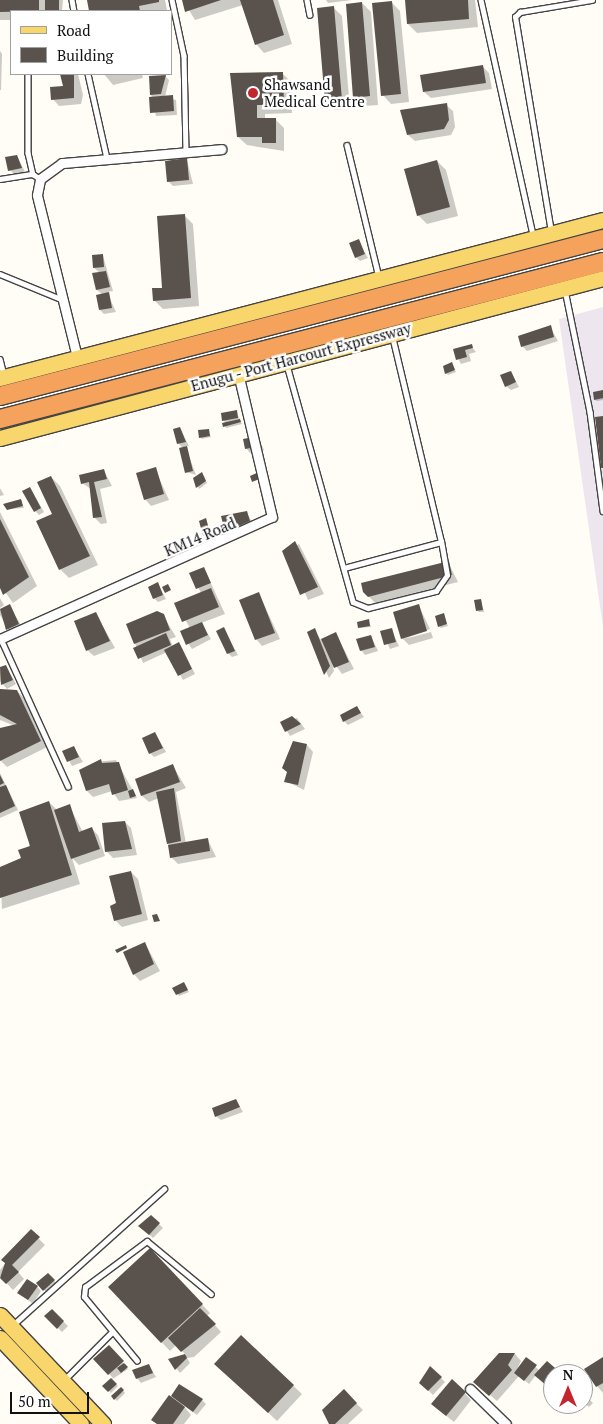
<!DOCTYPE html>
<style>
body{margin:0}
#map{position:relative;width:603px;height:1424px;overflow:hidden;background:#fffdf5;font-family:"PT Serif",serif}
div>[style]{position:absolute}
.industrial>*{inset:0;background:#eee6ef}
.shadow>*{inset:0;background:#0003}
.building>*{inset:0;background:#5a524d}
.roads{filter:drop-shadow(1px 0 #444) drop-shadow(-1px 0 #444) drop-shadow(0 1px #444) drop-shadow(0 -1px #444)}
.lane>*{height:4.5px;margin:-2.25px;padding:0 2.25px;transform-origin:2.25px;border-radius:2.25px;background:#fff}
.street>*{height:9px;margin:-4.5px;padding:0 4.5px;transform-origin:4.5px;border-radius:4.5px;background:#fff}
.primary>*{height:15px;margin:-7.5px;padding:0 7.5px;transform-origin:7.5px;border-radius:7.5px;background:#f9d66b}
.highway>*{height:18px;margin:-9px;padding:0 9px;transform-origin:9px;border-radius:9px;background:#f5a25d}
.dots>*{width:14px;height:14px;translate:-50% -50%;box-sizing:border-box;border:2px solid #fff;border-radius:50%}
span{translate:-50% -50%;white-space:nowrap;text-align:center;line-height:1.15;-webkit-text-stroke:5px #fff;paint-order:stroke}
.poi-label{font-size:15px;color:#111}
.left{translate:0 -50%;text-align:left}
.street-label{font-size:15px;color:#111}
.legend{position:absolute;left:10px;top:10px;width:162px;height:65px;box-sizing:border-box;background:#fff;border:1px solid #a0a0a0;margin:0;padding:6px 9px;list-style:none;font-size:15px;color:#111}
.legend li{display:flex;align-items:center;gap:10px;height:25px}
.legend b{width:25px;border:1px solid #a0a0a0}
.north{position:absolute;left:543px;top:1364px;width:50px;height:50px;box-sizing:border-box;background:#fff;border:1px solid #a0a0a0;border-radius:50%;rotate:0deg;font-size:14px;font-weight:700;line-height:20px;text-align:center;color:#111}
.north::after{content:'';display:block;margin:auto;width:18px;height:22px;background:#c4262e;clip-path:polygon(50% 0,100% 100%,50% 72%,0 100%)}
.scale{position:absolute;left:10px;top:1392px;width:79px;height:22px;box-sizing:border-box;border:2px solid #111;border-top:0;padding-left:6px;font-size:15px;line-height:18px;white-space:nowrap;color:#111;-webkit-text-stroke:4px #fff;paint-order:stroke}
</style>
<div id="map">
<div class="industrial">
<div style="clip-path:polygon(603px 307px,603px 627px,559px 319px)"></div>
</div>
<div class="shadow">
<div style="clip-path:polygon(0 0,63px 0,62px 11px,11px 11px,11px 20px,0 20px)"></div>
<div style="clip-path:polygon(88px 0,165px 0,167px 10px,91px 11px)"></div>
<div style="clip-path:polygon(183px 0,278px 0,292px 44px,264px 53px,256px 44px,243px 5px,195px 20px)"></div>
<div style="clip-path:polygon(326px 0,352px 0,328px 3px)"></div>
<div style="clip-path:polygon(406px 0,475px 0,478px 27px,417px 33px,408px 24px)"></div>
<div style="clip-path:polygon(391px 2px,400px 11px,409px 102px,391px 104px,383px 95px)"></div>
<div style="clip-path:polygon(362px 3px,371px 12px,378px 105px,364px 106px,355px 97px)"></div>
<div style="clip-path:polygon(333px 7px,342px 16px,350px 109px,335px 110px,326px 101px)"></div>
<div style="clip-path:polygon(0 51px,2px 54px,1px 90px,0 90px)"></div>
<div style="clip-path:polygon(483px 67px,489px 73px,492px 89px,431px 98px,424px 92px)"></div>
<div style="clip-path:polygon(282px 73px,291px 82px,292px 113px,265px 114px,265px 119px,275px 119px,284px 128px,284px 151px,247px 145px,238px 137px,231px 74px)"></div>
<div style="clip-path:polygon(61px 74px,78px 74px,83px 95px,81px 104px,59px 106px,53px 99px,64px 87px)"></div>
<div style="clip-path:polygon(104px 74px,142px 74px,143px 78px,113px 85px)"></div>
<div style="clip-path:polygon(165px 76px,169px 80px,165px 97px,176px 100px,177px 115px,156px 116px,151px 94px)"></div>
<div style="clip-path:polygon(446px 105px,453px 111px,455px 127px,451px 135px,415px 141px,408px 135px)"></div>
<div style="clip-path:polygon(17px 156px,25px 172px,14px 174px,10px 170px)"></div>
<div style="clip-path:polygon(187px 160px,193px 184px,173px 186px,169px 182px)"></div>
<div style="clip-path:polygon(437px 161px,446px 170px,458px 216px,427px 224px,418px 215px)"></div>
<div style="clip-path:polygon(184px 215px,193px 224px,199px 306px,163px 309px,154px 300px,164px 289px)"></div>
<div style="clip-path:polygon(358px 241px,368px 258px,360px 261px,356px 257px)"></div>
<div style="clip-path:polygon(103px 256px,113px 291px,107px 292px,116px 312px,104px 314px,100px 310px,103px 295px,97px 290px,100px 273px,94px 268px)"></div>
<div style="clip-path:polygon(550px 327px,558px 341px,527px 351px,522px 346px)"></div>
<div style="clip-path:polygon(471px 346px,476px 352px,469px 354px,471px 361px,461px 364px,454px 350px)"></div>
<div style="clip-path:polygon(452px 364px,456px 372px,448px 375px,446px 373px)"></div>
<div style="clip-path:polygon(511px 372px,519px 387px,511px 390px,506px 386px)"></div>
<div style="clip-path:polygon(603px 391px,603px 400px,597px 401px,595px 400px)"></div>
<div style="clip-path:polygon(236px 411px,242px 424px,226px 428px,224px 420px)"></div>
<div style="clip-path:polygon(180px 428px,189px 446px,185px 446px,196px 475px,186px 472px,183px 448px,178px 443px)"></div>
<div style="clip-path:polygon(208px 430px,211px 437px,202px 439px,200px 437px)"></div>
<div style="clip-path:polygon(258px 437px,264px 450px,250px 453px,246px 448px)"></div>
<div style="clip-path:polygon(155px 469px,169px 500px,151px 506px,145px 499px)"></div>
<div style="clip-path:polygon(104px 471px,112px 486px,100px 489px,107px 523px,101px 524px,95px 518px,91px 489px,82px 483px)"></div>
<div style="clip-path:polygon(203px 475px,207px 483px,199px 489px,195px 479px)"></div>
<div style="clip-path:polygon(51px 477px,60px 486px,98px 565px,69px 578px,60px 569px)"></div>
<div style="clip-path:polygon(0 488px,4px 495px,0 496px)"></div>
<div style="clip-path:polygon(30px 488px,44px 512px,39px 515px,35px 511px)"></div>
<div style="clip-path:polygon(21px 500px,24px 508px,8px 509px)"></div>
<div style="clip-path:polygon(0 512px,37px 586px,13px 603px,0 585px)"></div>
<div style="clip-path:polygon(246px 512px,254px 525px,230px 535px,226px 531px)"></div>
<div style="clip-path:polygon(205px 520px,211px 535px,206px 537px,205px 535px)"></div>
<div style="clip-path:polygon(299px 544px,324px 594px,308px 600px,286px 550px)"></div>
<div style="clip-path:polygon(448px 562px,458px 582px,375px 603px,365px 592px)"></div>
<div style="clip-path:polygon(204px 568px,225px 614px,201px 623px,211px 639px,192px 649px,181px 632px,190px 628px,176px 604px,201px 593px,191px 574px)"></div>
<div style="clip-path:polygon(158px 584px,166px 599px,158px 602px,154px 598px)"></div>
<div style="clip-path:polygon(259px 594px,280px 639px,262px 646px,256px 639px)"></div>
<div style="clip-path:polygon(0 598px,4px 605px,0 608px)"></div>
<div style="clip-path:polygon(481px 600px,484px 612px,479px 612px,478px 611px)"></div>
<div style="clip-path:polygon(10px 606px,23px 629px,11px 634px,0 615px,0 610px)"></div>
<div style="clip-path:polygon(419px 606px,430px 629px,404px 639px,431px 632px,433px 638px,409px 645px,402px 638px)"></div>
<div style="clip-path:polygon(96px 614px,115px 648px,94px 656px,87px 650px)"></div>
<div style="clip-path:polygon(163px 615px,176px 637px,170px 639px,173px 647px,182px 648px,195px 674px,183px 680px,167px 652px,143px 663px,127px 624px)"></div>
<div style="clip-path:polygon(443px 615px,448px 626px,441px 628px,439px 626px)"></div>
<div style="clip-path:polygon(369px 621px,371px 627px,359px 628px)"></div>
<div style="clip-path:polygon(224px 629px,238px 655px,232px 657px,228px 653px)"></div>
<div style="clip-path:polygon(391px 629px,399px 646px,390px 649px,382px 632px)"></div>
<div style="clip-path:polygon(314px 630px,321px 640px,336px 634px,354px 669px,342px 674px,331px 659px,334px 671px,329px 678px,308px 632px)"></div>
<div style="clip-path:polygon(371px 636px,378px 651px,365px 655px,361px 650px)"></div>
<div style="clip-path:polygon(6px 666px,16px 684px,7px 689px,0 681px,0 669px)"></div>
<div style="clip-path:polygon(0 690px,17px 691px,24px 698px,47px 747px,7px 767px,0 760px,0 731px,15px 726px,0 720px)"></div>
<div style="clip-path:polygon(357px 708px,364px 717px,348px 725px,344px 721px)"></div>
<div style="clip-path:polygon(297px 718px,305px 729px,290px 736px,282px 723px)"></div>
<div style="clip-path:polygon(155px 733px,166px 752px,154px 757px,150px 753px)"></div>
<div style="clip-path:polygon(307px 745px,313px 752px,304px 790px,286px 781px)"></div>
<div style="clip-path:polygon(74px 747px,83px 762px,72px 766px,64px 751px)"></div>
<div style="clip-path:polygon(116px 760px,137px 798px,119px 801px,112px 791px,93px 797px,87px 791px,96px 762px)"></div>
<div style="clip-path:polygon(173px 766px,186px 788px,176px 792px,186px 843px,208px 840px,216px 857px,178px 864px,171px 857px,159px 798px,149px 802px,142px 796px,136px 780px)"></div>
<div style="clip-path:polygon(0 773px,18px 810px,0 818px)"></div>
<div style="clip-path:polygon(49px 802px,57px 810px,69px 806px,83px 832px,92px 829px,98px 835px,105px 856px,79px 865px,72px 858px,80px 884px,2px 909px,0 868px,23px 859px)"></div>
<div style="clip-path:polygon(125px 822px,131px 828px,137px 855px,113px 858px,106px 851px)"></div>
<div style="clip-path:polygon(131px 872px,138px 879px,148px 920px,122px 927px,115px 920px)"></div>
<div style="clip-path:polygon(145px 943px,160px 971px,140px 981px,134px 974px)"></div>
<div style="clip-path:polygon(185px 986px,189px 992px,179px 996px,174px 988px)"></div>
<div style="clip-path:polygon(236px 1100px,243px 1112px,221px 1120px,216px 1116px)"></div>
<div style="clip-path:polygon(159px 1224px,163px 1228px,153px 1238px,140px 1226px)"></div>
<div style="clip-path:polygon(31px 1231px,45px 1245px,18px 1272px,24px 1279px,13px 1290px,0 1276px,0 1270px)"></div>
<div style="clip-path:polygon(158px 1258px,210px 1313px,207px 1316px,221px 1332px,194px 1357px,187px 1358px,190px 1363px,180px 1373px,170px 1360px,186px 1355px,176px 1345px,170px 1351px,109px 1287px)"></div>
<div style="clip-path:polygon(48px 1274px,58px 1285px,48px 1294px,38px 1283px)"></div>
<div style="clip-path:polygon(37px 1287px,41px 1291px,33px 1304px,19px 1293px)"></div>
<div style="clip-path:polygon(52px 1311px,68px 1326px,62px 1332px,46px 1316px)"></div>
<div style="clip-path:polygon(241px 1337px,302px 1394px,277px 1421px,225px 1372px)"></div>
<div style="clip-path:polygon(109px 1346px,128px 1369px,111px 1380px,118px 1386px,111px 1393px,104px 1386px,113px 1378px,95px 1359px)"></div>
<div style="clip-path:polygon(499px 1354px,515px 1354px,521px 1361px,514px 1375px,527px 1359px,540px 1371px,560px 1374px,553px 1374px,553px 1390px,536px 1375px,529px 1384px,519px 1376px,497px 1401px,482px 1388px)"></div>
<div style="clip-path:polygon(603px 1359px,603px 1393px,597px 1386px)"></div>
<div style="clip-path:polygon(149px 1365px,156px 1377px,141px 1383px,137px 1378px)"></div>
<div style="clip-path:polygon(431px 1368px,445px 1382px,433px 1395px,421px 1383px)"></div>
<div style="clip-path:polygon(452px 1380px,471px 1400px,454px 1422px,439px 1410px)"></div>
<div style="clip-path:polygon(121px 1388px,125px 1393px,117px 1401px,112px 1396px)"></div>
<div style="clip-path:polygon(344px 1391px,363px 1410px,348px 1424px,331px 1424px)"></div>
<div style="clip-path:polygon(583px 1393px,593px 1403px,589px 1407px,583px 1402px)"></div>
<div style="clip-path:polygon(172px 1396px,202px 1400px,206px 1404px,197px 1415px,182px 1404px,191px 1415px,184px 1424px,157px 1424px,152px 1420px,179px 1403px)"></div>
</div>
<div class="building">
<div style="clip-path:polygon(0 0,39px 0,39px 11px,0 12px)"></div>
<div style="clip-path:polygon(45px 0,59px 0,59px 11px,45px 11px)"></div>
<div style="clip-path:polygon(87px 0,159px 0,159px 2px,139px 6px,140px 11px,89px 11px)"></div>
<div style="clip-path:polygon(182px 0,221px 0,185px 12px)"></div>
<div style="clip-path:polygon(240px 0,273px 0,284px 35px,255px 45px)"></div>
<div style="clip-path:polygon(405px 0,468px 0,469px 19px,407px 24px)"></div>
<div style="clip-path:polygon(392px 1px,401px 94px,381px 96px,372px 3px)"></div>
<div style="clip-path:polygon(362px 2px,370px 96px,353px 98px,346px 4px)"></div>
<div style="clip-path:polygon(334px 6px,342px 100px,325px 102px,317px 8px)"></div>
<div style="clip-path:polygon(483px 65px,486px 83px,423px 92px,420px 75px)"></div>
<div style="clip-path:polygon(283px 72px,284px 105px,257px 105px,257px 118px,276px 118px,276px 143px,262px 143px,262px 137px,237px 137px,230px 73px)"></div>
<div style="clip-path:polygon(60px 74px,74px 74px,74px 98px,51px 100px,50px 87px,63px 86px)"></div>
<div style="clip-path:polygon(166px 75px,161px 94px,150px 95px,149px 76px)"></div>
<div style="clip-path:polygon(173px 95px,174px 111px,150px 113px,149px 97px)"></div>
<div style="clip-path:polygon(447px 103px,449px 120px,444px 129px,407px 135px,400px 110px)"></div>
<div style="clip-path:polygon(17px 155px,22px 168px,8px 171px,5px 157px)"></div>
<div style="clip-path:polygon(187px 158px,189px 180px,167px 182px,165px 161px)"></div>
<div style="clip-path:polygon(437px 160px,450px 207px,417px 216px,404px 169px)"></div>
<div style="clip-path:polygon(185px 214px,191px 298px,153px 301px,152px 288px,162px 288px,157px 216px)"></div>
<div style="clip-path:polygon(359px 239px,365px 254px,355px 258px,349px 243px)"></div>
<div style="clip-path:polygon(103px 254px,104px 267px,93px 268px,92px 255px)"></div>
<div style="clip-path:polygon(106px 271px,110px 287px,96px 290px,92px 273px)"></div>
<div style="clip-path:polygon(109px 292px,112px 308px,99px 310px,96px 295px)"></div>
<div style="clip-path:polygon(551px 325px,554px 337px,521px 347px,518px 336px)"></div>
<div style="clip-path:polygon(472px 344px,473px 348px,465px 350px,467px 357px,456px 360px,453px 349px)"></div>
<div style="clip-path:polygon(452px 362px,455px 370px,445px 374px,443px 366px)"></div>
<div style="clip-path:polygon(511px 371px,516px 382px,505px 387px,500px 375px)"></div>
<div style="clip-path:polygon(603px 390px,603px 398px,594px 400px,593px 392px)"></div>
<div style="clip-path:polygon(237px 410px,238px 418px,222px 421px,221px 413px)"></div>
<div style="clip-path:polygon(603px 416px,603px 468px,601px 468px,595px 417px)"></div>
<div style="clip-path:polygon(240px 419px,241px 422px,223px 427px,222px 423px)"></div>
<div style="clip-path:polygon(180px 427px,186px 442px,177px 444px,173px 429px)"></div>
<div style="clip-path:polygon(209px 429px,210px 436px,199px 438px,198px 430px)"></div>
<div style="clip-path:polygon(259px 436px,261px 446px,245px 449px,243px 439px)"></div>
<div style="clip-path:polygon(187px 446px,193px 471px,185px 473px,179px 448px)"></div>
<div style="clip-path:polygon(156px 467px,164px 494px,144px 500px,136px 473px)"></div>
<div style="clip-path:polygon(104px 469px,107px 479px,94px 482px,102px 517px,93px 518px,89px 482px,81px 484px,79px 475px)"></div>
<div style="clip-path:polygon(263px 470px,266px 476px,252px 482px,250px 476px)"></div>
<div style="clip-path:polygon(202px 472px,206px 481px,196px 488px,193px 478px)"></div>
<div style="clip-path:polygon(51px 476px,90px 556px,59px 570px,36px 521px,52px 514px,37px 482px)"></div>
<div style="clip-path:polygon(30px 487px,41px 508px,34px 512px,22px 491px)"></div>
<div style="clip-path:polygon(21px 499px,23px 506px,7px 510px,3px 504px)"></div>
<div style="clip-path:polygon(247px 511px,250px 521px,225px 532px,221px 516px)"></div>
<div style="clip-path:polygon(206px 518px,210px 533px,203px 536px,199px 521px)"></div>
<div style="clip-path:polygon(0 519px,29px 577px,3px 595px,0 588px)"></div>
<div style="clip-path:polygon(295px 541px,318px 587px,300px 595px,282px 551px)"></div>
<div style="clip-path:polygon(449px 561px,452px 575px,368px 597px,363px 592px,361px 583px)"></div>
<div style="clip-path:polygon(204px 567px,211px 583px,196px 589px,189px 573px)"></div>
<div style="clip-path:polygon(158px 582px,163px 595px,153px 599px,148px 587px)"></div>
<div style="clip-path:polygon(168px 584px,171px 590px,165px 593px,162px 587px)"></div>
<div style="clip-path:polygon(211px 588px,219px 607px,182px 622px,174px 603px)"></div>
<div style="clip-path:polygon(259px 592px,275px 633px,255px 640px,239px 600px)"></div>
<div style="clip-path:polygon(481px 599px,483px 610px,476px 611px,474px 600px)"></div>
<div style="clip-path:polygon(10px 604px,19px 624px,6px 630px,0 609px)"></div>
<div style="clip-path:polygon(419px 604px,427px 631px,401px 639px,393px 612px)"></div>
<div style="clip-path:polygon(157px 611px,164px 614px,170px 630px,134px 644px,126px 624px)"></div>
<div style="clip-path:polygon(96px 612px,110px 641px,86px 651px,74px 621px)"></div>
<div style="clip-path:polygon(444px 613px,447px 624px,438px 627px,435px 616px)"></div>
<div style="clip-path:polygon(369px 619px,370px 626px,358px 628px,357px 622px)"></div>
<div style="clip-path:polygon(202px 622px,208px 635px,186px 645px,180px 631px)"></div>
<div style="clip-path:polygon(224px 627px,235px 651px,227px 654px,216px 631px)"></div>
<div style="clip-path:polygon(315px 628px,330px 666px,324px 675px,307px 632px)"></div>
<div style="clip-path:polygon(392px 628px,396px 642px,384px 645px,380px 631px)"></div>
<div style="clip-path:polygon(336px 632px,349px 662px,334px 668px,321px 639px)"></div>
<div style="clip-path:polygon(166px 633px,171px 645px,138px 659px,133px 648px)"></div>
<div style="clip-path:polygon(371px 635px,375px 647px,360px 651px,356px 639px)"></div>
<div style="clip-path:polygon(179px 642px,192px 669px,178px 676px,164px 650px)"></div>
<div style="clip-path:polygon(6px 665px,13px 680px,1px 685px,0 667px)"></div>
<div style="clip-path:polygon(0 689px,17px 690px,41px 741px,0 761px,0 728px,17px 724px,0 715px)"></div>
<div style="clip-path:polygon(357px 706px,361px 713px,343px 722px,340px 715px)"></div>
<div style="clip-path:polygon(292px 716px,301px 724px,285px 732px,280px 722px)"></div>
<div style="clip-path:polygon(155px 732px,163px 748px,149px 754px,142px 738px)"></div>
<div style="clip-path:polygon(293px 741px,307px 744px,298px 785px,284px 782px,287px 772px,282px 768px)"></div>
<div style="clip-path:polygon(74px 746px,79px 757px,67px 762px,62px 751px)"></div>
<div style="clip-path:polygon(101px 759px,102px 763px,119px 762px,128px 790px,112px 795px,109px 784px,86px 791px,79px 770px)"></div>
<div style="clip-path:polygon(173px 764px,180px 782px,141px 796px,135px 779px)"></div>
<div style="clip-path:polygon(0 775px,4px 783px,0 785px)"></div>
<div style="clip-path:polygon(6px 785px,15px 806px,0 813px,0 787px)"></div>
<div style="clip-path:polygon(174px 788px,181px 841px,167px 844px,156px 792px)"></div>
<div style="clip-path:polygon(133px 789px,136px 796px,130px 798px,128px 791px)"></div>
<div style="clip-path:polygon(49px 801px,72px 875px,0 898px,0 867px,21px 858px,18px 850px,30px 846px,19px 812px)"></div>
<div style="clip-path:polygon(70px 804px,79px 832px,92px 827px,100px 849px,71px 859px,54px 810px)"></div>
<div style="clip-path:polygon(125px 821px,132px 849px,105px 852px,102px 823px)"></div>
<div style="clip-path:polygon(208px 838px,210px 851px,170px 858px,168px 845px)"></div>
<div style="clip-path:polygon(131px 871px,142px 914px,114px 921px,110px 906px,116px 903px,109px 876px)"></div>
<div style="clip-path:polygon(157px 914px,160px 921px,154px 922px,152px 915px)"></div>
<div style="clip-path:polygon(145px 942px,154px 964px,133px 975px,123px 952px)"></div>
<div style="clip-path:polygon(126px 945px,127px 948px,117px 953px,115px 950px)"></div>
<div style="clip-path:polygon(184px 982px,188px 990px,176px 995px,172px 988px)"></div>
<div style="clip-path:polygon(236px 1099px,240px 1107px,215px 1117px,212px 1108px)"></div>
<div style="clip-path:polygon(151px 1215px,160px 1223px,149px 1235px,138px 1226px)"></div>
<div style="clip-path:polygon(31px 1229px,40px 1237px,12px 1265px,19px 1272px,6px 1284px,0 1278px,5px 1263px,1px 1260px)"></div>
<div style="clip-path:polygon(150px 1248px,203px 1304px,161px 1343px,108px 1287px)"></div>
<div style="clip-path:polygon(48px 1273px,55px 1280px,43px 1291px,36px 1283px)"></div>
<div style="clip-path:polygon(27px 1279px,38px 1286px,28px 1300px,17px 1293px)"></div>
<div style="clip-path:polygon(200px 1308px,216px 1324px,181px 1352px,168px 1338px)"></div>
<div style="clip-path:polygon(52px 1309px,64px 1321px,57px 1329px,44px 1316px)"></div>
<div style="clip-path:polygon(241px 1335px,294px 1385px,268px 1413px,214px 1364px)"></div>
<div style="clip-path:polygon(109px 1345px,124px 1361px,108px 1375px,93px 1359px)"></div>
<div style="clip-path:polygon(499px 1353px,515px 1353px,508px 1365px,512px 1370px,489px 1396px,473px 1382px)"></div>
<div style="clip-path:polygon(185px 1354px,187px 1358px,175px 1370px,168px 1359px)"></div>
<div style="clip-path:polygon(526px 1357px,537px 1365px,524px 1381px,514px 1373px)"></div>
<div style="clip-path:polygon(603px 1357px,603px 1383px,596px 1387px,584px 1369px)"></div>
<div style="clip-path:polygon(547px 1361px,562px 1374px,553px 1374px,553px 1391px,534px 1375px)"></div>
<div style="clip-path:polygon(124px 1363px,128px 1367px,121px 1373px,117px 1368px)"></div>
<div style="clip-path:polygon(149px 1364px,153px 1373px,136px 1379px,132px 1370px)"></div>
<div style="clip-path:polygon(430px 1366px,442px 1377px,428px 1391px,419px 1383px)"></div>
<div style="clip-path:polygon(111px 1378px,117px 1384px,108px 1392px,102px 1386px)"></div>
<div style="clip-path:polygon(452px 1379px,466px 1392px,446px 1416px,431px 1404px)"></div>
<div style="clip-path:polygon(179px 1384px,203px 1399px,193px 1412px,171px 1396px)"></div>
<div style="clip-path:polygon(121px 1387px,124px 1390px,114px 1400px,111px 1396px)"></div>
<div style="clip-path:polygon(344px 1389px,357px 1403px,335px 1424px,329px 1424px,322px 1410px)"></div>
<div style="clip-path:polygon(583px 1392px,590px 1398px,583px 1405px)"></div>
<div style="clip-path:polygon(169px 1395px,185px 1407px,173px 1424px,157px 1424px,151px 1420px)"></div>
</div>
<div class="roads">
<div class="lane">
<div style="left:72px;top:0;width:11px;rotate:80deg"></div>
<div style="left:172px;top:0;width:57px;rotate:77.9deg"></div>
<div style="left:184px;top:56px;width:96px;rotate:88.8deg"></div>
<div style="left:307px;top:0;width:15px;rotate:79deg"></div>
<div style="left:481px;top:0;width:241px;rotate:77.5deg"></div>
<div style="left:28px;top:74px;width:79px;rotate:90deg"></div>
<div style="left:28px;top:153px;width:22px;rotate:77deg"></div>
<div style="left:33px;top:174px;width:9px;rotate:36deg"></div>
<div style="left:88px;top:74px;width:86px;rotate:77.3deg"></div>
<div style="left:347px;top:145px;width:136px;rotate:76.4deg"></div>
<div style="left:0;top:179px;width:33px;rotate:-9deg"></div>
<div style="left:551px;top:232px;width:218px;rotate:-99.5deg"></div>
<div style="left:515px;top:17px;width:7px;rotate:-45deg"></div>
<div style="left:520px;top:12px;width:73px;rotate:-9.5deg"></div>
<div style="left:0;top:274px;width:66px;rotate:22.3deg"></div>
<div style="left:565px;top:290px;width:125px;rotate:78.4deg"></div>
<div style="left:590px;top:412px;width:100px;rotate:82.5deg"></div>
<div style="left:0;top:359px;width:16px;rotate:76deg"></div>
<div style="left:287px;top:365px;width:246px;rotate:74.4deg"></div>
<div style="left:353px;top:602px;width:16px;rotate:22deg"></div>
<div style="left:368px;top:608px;width:70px;rotate:-14deg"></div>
<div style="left:436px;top:591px;width:19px;rotate:-55deg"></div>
<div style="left:447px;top:575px;width:34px;rotate:-100deg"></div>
<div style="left:441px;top:542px;width:211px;rotate:-103.4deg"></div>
<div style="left:344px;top:568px;width:100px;rotate:-15deg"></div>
<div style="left:1px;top:639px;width:162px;rotate:65.5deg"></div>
<div style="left:14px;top:1324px;width:202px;rotate:-42deg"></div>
<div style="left:137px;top:1361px;width:83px;rotate:-129.6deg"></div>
<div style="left:84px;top:1297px;width:10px;rotate:-84deg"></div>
<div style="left:85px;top:1287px;width:77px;rotate:-36.6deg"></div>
<div style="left:147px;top:1241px;width:83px;rotate:39.6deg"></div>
<div style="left:65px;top:1379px;width:65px;rotate:-45deg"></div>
</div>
<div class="street">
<div style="left:77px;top:357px;width:167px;rotate:-103.9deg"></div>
<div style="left:37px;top:195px;width:16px;rotate:-79deg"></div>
<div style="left:40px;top:179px;width:27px;rotate:-36deg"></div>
<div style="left:62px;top:163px;width:160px;rotate:-5deg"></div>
<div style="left:0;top:639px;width:298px;rotate:-24.2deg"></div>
<div style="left:272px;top:517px;width:148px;rotate:-103.3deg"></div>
<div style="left:470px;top:1389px;width:50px;rotate:44.2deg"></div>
</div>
<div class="primary">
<div style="left:0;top:378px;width:623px;rotate:-14.68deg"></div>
<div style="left:0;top:438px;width:624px;rotate:-14.86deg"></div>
<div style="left:0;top:1315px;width:150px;rotate:46.6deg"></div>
<div style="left:0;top:1338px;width:118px;rotate:46.7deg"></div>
</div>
<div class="highway">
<div style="left:0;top:396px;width:623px;rotate:-14.59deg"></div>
<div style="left:0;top:419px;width:623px;rotate:-14.59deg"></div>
</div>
</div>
<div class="dots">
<div style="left:253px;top:93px;background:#c4262e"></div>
</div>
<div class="poi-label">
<span class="left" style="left:264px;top:93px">Shawsand<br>Medical Centre</span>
</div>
<div class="street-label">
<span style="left:301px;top:357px;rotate:-15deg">Enugu - Port Harcourt Expressway</span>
<span style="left:200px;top:537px;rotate:-23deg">KM14 Road</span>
</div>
<ul class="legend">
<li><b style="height:6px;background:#f9d66b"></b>Road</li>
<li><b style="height:14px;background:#5a524d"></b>Building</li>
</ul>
<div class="north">N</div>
<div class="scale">50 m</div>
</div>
